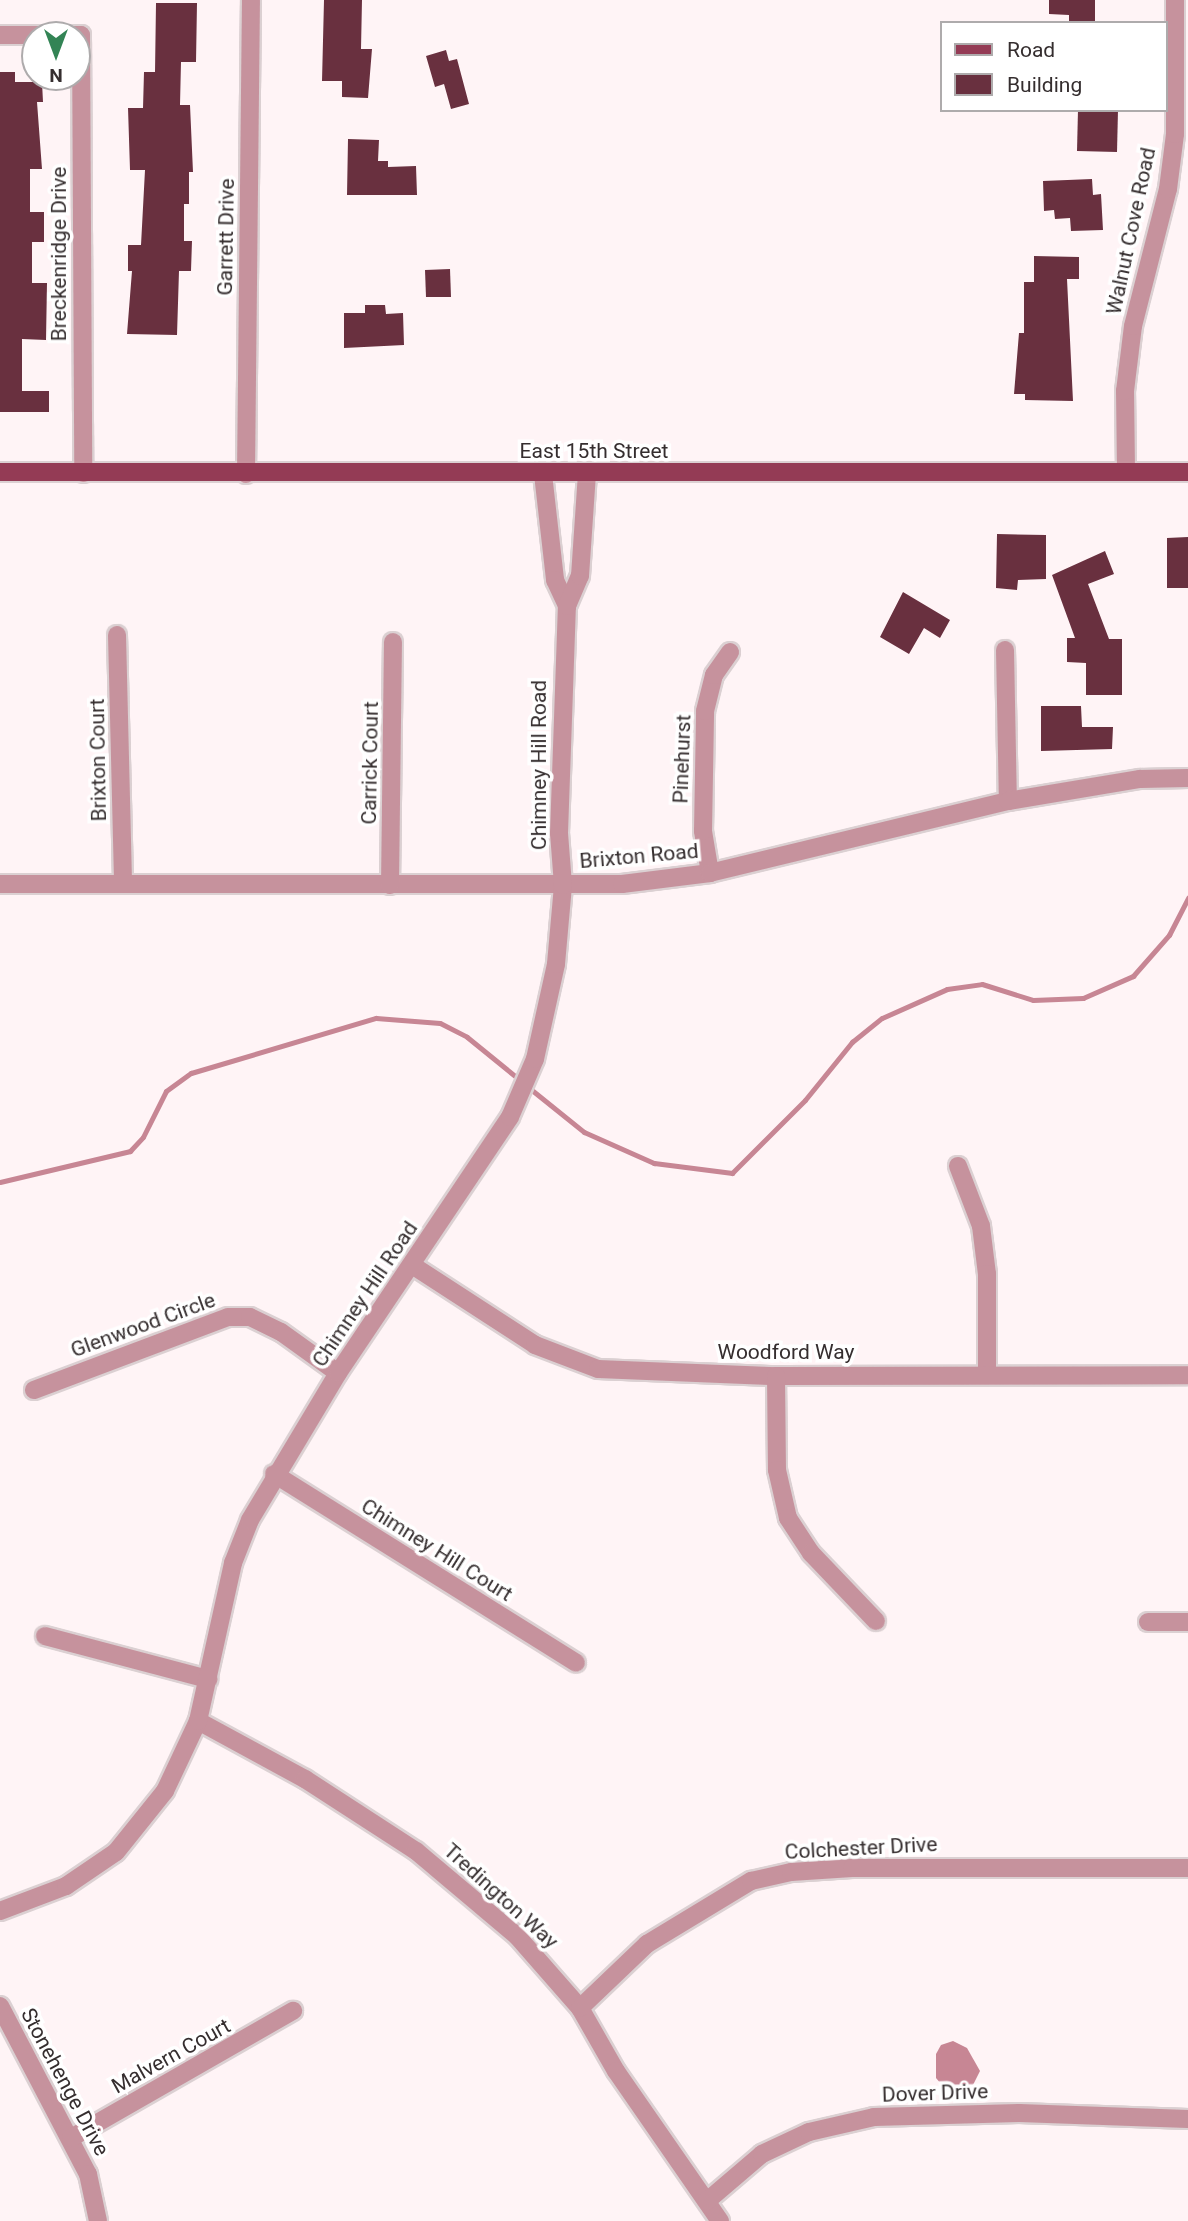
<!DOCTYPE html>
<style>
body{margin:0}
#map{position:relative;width:1188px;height:2221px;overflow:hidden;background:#fff4f6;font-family:Roboto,sans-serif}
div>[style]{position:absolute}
.water>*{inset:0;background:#c78694}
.stream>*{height:5px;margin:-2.5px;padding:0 2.5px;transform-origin:2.5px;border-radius:2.5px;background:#c78694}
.building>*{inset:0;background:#69303f}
.roads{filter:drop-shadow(2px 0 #dbd0d2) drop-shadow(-2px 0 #dbd0d2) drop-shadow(0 2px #dbd0d2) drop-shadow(0 -2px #dbd0d2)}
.minor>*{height:18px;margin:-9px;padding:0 9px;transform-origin:9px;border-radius:9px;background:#c6929d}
.major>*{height:18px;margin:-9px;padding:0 9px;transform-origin:9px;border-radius:9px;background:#943b55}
span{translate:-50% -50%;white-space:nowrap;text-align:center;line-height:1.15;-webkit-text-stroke:7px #fff;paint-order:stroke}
.street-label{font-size:21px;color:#352e2f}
.legend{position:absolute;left:940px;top:21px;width:228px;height:91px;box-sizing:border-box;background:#fff;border:2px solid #aeabac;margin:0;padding:9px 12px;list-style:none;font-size:21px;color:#352e2f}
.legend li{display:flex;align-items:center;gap:14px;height:35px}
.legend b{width:35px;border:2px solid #aeabac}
.north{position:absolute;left:21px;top:21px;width:70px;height:70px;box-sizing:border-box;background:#fff;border:2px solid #aeabac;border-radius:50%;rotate:180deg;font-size:19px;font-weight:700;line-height:28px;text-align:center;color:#352e2f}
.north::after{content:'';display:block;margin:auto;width:24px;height:32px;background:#338455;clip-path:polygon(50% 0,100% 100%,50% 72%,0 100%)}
</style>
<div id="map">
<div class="water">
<div style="clip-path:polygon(953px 2041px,967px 2048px,980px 2071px,970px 2091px,946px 2090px,936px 2078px,936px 2054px,941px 2045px)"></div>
</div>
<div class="stream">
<div style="left:528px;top:1087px;width:72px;rotate:38.8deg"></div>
<div style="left:584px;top:1132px;width:77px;rotate:23.9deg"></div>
<div style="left:654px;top:1163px;width:79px;rotate:7.3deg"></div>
<div style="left:732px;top:1173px;width:103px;rotate:-45deg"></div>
<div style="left:805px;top:1100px;width:75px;rotate:-51deg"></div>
<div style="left:852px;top:1042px;width:38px;rotate:-39deg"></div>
<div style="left:882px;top:1018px;width:71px;rotate:-24deg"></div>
<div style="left:947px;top:989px;width:35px;rotate:-8deg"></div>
<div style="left:982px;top:984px;width:53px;rotate:17.4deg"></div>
<div style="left:1033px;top:1000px;width:50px;rotate:-2.3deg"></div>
<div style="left:1083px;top:998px;width:55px;rotate:-23.7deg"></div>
<div style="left:1133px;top:976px;width:55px;rotate:-48.7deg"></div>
<div style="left:1169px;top:935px;width:42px;rotate:-62.8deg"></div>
<div style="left:0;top:1182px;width:134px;rotate:-13.4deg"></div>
<div style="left:130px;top:1151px;width:19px;rotate:-47deg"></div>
<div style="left:143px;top:1137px;width:51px;rotate:-63.4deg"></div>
<div style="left:166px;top:1091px;width:31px;rotate:-36deg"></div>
<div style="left:191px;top:1073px;width:193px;rotate:-16.6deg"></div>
<div style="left:376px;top:1018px;width:64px;rotate:4.5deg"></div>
<div style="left:440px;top:1023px;width:30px;rotate:27deg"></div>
<div style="left:467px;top:1037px;width:68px;rotate:39.1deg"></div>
</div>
<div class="building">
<div style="clip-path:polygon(324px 0,362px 0,361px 49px,372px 49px,368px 98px,342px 97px,342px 81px,322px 81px)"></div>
<div style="clip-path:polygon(1049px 0,1095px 0,1095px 23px,1069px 23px,1069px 15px,1049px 14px)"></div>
<div style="clip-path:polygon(156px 3px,197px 3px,196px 62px,181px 62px,180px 105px,190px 105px,193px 172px,189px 172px,189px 204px,184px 204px,184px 241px,192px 241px,191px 271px,179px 271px,177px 335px,127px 334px,132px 271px,128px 271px,128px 245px,141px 245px,145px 170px,130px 170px,128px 108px,143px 108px,144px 72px,155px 72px)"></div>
<div style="clip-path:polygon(446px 50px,449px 61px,457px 59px,469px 104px,451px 109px,444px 84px,435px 87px,426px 56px)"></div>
<div style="clip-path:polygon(0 72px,15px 72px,15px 82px,42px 82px,43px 102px,37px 102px,42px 169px,30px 169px,30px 212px,44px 212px,44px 242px,32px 242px,32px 283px,47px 283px,46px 340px,22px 339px,22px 391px,49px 391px,49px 412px,0 412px)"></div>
<div style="clip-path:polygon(1078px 110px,1118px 110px,1117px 152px,1077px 151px)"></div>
<div style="clip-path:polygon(348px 139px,379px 140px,378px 161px,388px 161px,388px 167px,416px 166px,417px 195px,347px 195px)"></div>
<div style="clip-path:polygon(1092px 179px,1093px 195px,1101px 194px,1103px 230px,1071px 231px,1070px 218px,1055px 219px,1054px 210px,1044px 211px,1043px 181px)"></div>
<div style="clip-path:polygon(1034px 256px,1079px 257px,1079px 279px,1067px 279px,1073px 401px,1025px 400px,1025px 394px,1014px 394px,1019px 333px,1024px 333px,1024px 282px,1034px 282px)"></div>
<div style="clip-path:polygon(450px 269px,451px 297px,426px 297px,425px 270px)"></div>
<div style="clip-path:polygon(365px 305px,385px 305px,386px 314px,403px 313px,404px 345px,344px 348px,344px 313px,365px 313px)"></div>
<div style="clip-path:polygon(997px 534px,1046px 535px,1046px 579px,1018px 580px,1017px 590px,996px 588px)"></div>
<div style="clip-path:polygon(1188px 537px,1188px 588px,1167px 588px,1167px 538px)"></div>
<div style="clip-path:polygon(1105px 551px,1114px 574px,1088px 584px,1109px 639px,1122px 639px,1122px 695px,1086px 695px,1086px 663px,1067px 662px,1067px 638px,1075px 638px,1052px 575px)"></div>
<div style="clip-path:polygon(903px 592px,950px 620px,940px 638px,924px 628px,909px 654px,880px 637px)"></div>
<div style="clip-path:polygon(1041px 706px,1081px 706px,1082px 727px,1113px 727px,1112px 749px,1041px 751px)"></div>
</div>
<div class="roads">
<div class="minor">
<div style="left:0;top:35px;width:81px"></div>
<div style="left:81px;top:35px;width:438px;rotate:89.7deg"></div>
<div style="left:1126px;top:471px;width:80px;rotate:-90.7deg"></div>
<div style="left:1125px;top:391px;width:65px;rotate:-83deg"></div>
<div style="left:1133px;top:326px;width:141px;rotate:-75.7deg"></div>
<div style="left:1168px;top:189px;width:55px;rotate:-82.7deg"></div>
<div style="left:1175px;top:134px;width:134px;rotate:-90deg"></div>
<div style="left:246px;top:474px;width:474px;rotate:-89.4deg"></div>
<div style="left:543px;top:474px;width:107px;rotate:83.5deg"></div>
<div style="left:555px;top:580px;width:29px;rotate:65deg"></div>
<div style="left:117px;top:635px;width:248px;rotate:88.6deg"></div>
<div style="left:1005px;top:650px;width:151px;rotate:88.9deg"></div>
<div style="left:710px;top:873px;width:43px;rotate:-99.5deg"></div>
<div style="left:703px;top:831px;width:120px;rotate:-89deg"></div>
<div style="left:705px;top:711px;width:37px;rotate:-76deg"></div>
<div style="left:714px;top:675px;width:28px;rotate:-55deg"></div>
<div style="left:0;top:884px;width:622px"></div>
<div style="left:622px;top:884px;width:89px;rotate:-7.1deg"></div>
<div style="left:710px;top:873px;width:307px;rotate:-13.6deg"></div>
<div style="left:1008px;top:801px;width:134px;rotate:-9.5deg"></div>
<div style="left:1140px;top:779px;width:48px;rotate:-1.2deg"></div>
<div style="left:390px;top:885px;width:243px;rotate:-89.3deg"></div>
<div style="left:958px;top:1166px;width:64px;rotate:69deg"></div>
<div style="left:981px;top:1226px;width:48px;rotate:82.9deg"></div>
<div style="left:987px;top:1274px;width:100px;rotate:90deg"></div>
<div style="left:412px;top:1265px;width:147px;rotate:33deg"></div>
<div style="left:535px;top:1345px;width:67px;rotate:20.9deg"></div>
<div style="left:598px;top:1369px;width:178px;rotate:2.3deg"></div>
<div style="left:776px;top:1376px;width:412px;rotate:-0.1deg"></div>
<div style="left:776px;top:1376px;width:94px;rotate:89.4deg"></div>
<div style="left:777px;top:1470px;width:49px;rotate:77.1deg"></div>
<div style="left:788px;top:1518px;width:42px;rotate:56.7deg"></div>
<div style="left:811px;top:1553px;width:94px;rotate:46.3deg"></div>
<div style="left:34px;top:1390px;width:207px;rotate:-20.6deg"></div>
<div style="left:228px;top:1317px;width:22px"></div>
<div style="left:250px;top:1317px;width:34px;rotate:26deg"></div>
<div style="left:281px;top:1332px;width:70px;rotate:35.7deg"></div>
<div style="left:274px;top:1474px;width:356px;rotate:32deg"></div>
<div style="left:1148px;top:1622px;width:40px"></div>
<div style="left:45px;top:1636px;width:169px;rotate:14.8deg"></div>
<div style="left:198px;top:1721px;width:122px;rotate:28.5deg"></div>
<div style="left:305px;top:1779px;width:132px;rotate:33deg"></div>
<div style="left:416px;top:1851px;width:132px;rotate:40.1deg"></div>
<div style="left:517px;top:1936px;width:96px;rotate:48.8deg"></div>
<div style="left:580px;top:2008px;width:73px;rotate:60.3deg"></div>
<div style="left:616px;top:2071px;width:183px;rotate:55.3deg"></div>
<div style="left:0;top:1911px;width:71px;rotate:-20.7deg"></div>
<div style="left:66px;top:1886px;width:60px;rotate:-34.2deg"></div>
<div style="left:116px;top:1852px;width:78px;rotate:-51.2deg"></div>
<div style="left:165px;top:1791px;width:77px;rotate:-64.8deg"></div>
<div style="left:198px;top:1721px;width:162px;rotate:-77.5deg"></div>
<div style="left:233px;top:1563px;width:46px;rotate:-68.4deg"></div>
<div style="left:250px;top:1520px;width:171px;rotate:-59.1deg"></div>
<div style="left:338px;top:1373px;width:308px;rotate:-56.1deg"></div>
<div style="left:510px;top:1117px;width:63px;rotate:-66.7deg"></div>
<div style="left:535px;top:1059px;width:97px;rotate:-77.5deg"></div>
<div style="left:556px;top:964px;width:79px;rotate:-84.9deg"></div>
<div style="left:563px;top:885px;width:52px;rotate:-94.4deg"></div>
<div style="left:559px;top:833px;width:227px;rotate:-88deg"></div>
<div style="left:567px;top:606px;width:33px;rotate:-67deg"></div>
<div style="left:580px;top:576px;width:102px;rotate:-86.1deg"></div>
<div style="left:0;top:2006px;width:190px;rotate:62.4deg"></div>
<div style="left:88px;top:2174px;width:48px;rotate:78deg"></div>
<div style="left:580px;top:2008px;width:93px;rotate:-43.7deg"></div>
<div style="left:647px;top:1944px;width:122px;rotate:-31.2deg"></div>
<div style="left:751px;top:1881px;width:41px;rotate:-12.7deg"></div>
<div style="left:791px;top:1872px;width:61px;rotate:-3.8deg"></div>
<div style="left:852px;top:1868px;width:336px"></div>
<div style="left:71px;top:2138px;width:256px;rotate:-29.8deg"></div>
<div style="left:707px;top:2201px;width:72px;rotate:-40.5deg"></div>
<div style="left:762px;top:2154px;width:52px;rotate:-25.1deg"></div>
<div style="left:809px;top:2132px;width:67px;rotate:-13deg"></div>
<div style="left:874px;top:2117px;width:145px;rotate:-1.6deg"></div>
<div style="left:1019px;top:2113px;width:169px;rotate:2deg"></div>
</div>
<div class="major">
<div style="left:0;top:472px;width:1188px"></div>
</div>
</div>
<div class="street-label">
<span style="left:1131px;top:231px;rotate:-78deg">Walnut Cove Road</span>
<span style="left:226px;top:237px;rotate:-89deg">Garrett Drive</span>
<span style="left:59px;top:254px;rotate:-90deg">Breckenridge Drive</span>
<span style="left:594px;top:451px">East 15th Street</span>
<span style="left:682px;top:759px;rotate:-88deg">Pinehurst</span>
<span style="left:98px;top:760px;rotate:-91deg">Brixton Court</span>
<span style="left:370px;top:763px;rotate:-89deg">Carrick Court</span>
<span style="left:539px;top:765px;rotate:-90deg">Chimney Hill Road</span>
<span style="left:639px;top:856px;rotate:-5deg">Brixton Road</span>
<span style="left:365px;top:1294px;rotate:-56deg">Chimney Hill Road</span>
<span style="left:143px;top:1325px;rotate:-20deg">Glenwood Circle</span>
<span style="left:786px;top:1352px">Woodford Way</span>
<span style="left:437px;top:1550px;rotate:32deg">Chimney Hill Court</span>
<span style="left:861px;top:1848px;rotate:-3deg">Colchester Drive</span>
<span style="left:501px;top:1896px;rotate:42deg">Tredington Way</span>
<span style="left:171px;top:2056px;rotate:-29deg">Malvern Court</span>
<span style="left:65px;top:2082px;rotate:62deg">Stonehenge Drive</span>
<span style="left:935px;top:2093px;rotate:-2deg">Dover Drive</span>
</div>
<ul class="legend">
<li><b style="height:9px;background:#943b55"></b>Road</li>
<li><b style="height:19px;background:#69303f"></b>Building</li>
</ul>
<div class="north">N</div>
</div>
